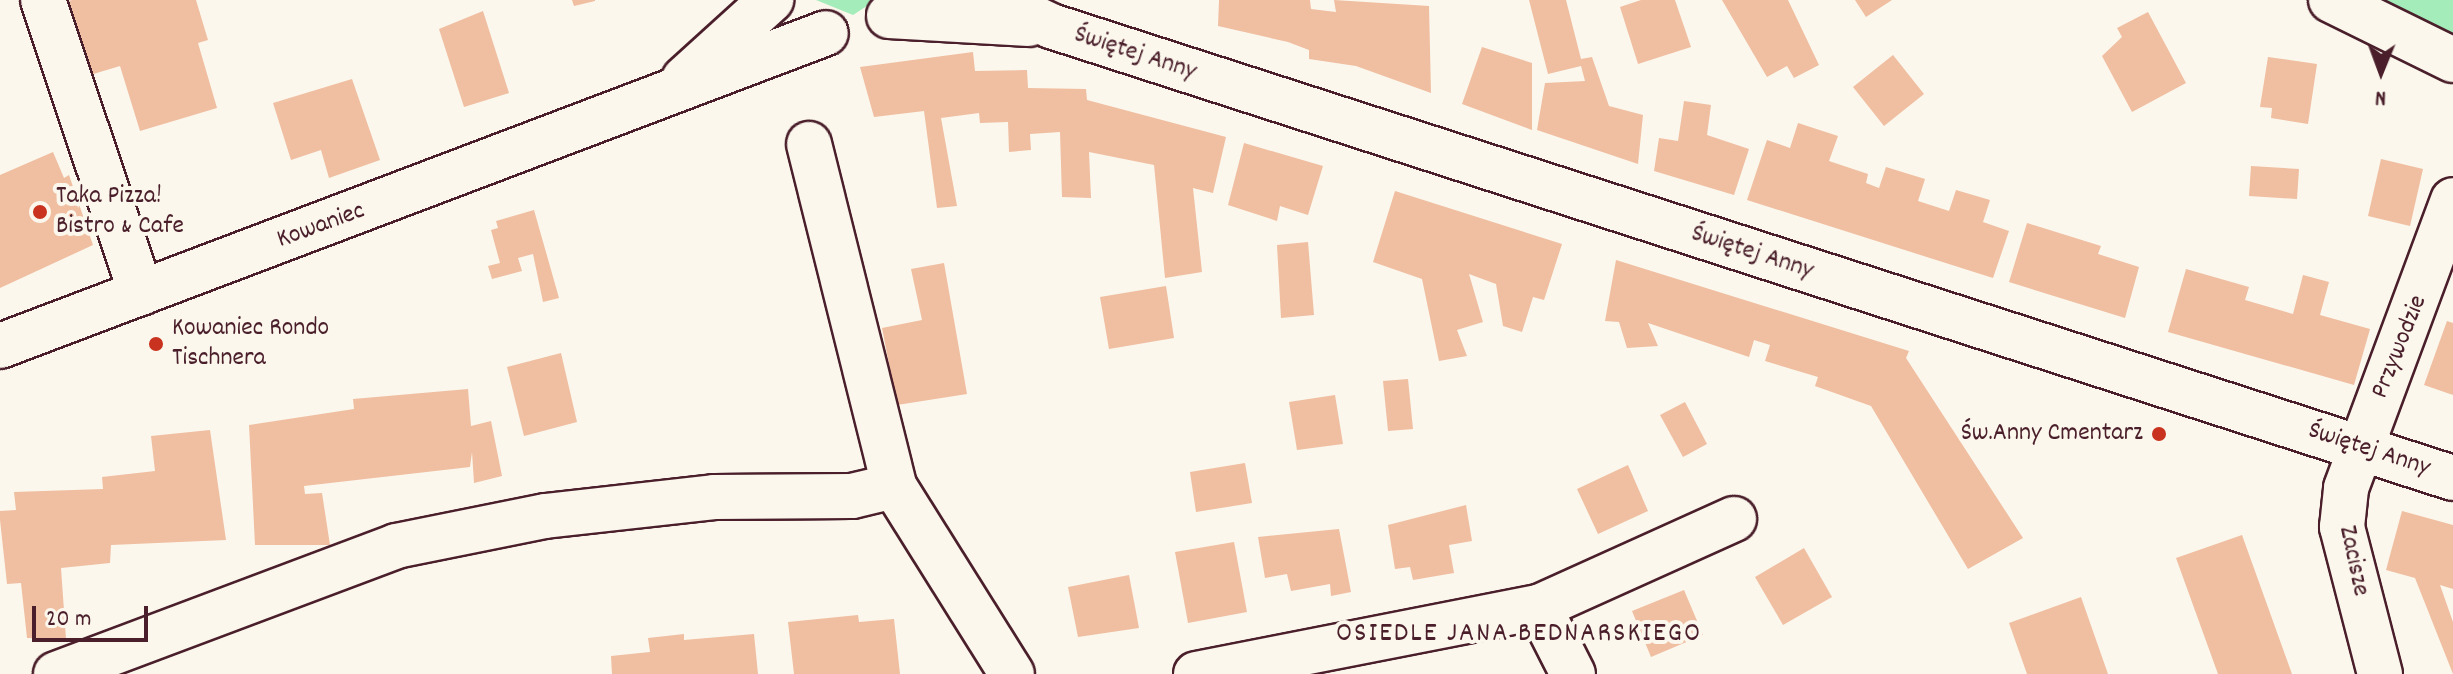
<!DOCTYPE html>
<meta charset="utf-8">
<style>
body{margin:0}
#map{position:relative;width:2453px;height:674px;overflow:hidden;background:#fbf7ec;font-family:Dekko,sans-serif}
div>[style]{position:absolute}
.green>*{inset:0;background:#a4ecba}
.building>*{inset:0;background:#f0bea1}
.roads{filter:drop-shadow(2px 0 #4a1f2b) drop-shadow(-2px 0 #4a1f2b) drop-shadow(0 2px #4a1f2b) drop-shadow(0 -2px #4a1f2b)}
.minor>*{height:44px;margin:-22px;padding:0 22px;transform-origin:22px;border-radius:22px;background:#fbf7ec}
.dots>*{width:22px;height:22px;translate:-50% -50%;box-sizing:border-box;border:4px solid #fbf7ec;border-radius:50%}
span{translate:-50% -50%;white-space:nowrap;text-align:center;line-height:1.15;-webkit-text-stroke:8px #fbf7ec;paint-order:stroke}
.street-label{font-size:26px;color:#4a1f2b}
.poi-label{font-size:26px;color:#4a1f2b}
.left{translate:0 -50%;text-align:left}
.right{translate:-100% -50%;text-align:right}
.neighbourhood-label{font-size:28px;color:#4a1f2b;letter-spacing:2px}
.north{position:absolute;left:2341px;top:32px;width:80px;height:80px;-webkit-text-stroke:6px #fbf7ec;paint-order:stroke;rotate:181deg;font-size:22px;font-weight:700;line-height:32px;text-align:center;color:#4a1f2b}
.north::after{content:'';display:block;margin:auto;width:28px;height:36px;background:#4a1f2b;clip-path:polygon(50% 0,100% 100%,50% 72%,0 100%)}
.scale{position:absolute;left:32px;top:606px;width:116px;height:36px;box-sizing:border-box;border:4px solid #4a1f2b;border-top:0;padding-left:10px;font-size:24px;line-height:28px;white-space:nowrap;color:#4a1f2b;-webkit-text-stroke:6px #fbf7ec;paint-order:stroke}
</style>
<div id="map">
<div class="green">
<div style="clip-path:polygon(816px 0,876px 0,853px 15px)"></div>
<div style="clip-path:polygon(2364px 0,2453px 0,2453px 43px)"></div>
</div>
<div class="building">
<div style="clip-path:polygon(72px 0,196px 0,208px 40px,198px 43px,217px 108px,140px 131px,120px 66px,70px 81px,48px 7px)"></div>
<div style="clip-path:polygon(572px 0,595px 0,595px 1px,574px 6px)"></div>
<div style="clip-path:polygon(1219px 0,1310px 0,1311px 9px,1336px 12px,1334px 0,1429px 6px,1431px 93px,1356px 66px,1309px 59px,1309px 50px,1288px 42px,1218px 26px)"></div>
<div style="clip-path:polygon(1529px 0,1566px 0,1581px 59px,1592px 57px,1609px 106px,1643px 115px,1638px 164px,1537px 130px,1545px 83px,1585px 81px,1581px 66px,1548px 74px)"></div>
<div style="clip-path:polygon(1641px 0,1675px 0,1691px 47px,1638px 64px,1620px 7px)"></div>
<div style="clip-path:polygon(1722px 0,1788px 0,1819px 65px,1794px 78px,1787px 66px,1767px 77px)"></div>
<div style="clip-path:polygon(1855px 0,1892px 0,1866px 17px)"></div>
<div style="clip-path:polygon(483px 11px,509px 93px,464px 107px,439px 29px)"></div>
<div style="clip-path:polygon(2148px 12px,2186px 83px,2132px 112px,2102px 56px,2122px 37px,2117px 28px)"></div>
<div style="clip-path:polygon(1482px 47px,1532px 63px,1532px 130px,1462px 104px)"></div>
<div style="clip-path:polygon(973px 52px,975px 71px,1027px 70px,1028px 88px,1086px 89px,1087px 100px,1226px 137px,1213px 193px,1193px 188px,1202px 272px,1165px 278px,1154px 165px,1089px 152px,1091px 198px,1062px 197px,1060px 132px,1030px 134px,1031px 150px,1009px 152px,1008px 122px,980px 123px,979px 113px,941px 118px,957px 206px,937px 208px,924px 111px,874px 117px,860px 67px)"></div>
<div style="clip-path:polygon(1893px 55px,1924px 94px,1884px 126px,1853px 87px)"></div>
<div style="clip-path:polygon(2268px 57px,2317px 64px,2308px 124px,2271px 118px,2272px 108px,2260px 107px)"></div>
<div style="clip-path:polygon(352px 79px,380px 160px,329px 178px,321px 150px,291px 160px,273px 103px)"></div>
<div style="clip-path:polygon(1684px 101px,1711px 105px,1707px 135px,1749px 149px,1734px 195px,1654px 171px,1659px 138px,1678px 141px)"></div>
<div style="clip-path:polygon(1798px 123px,1838px 136px,1829px 161px,1868px 174px,1866px 183px,1879px 188px,1886px 167px,1925px 179px,1918px 201px,1949px 211px,1956px 190px,1990px 200px,1983px 222px,2009px 231px,1993px 278px,1747px 200px,1767px 140px,1790px 148px)"></div>
<div style="clip-path:polygon(1244px 143px,1323px 166px,1308px 215px,1280px 206px,1277px 221px,1228px 205px)"></div>
<div style="clip-path:polygon(53px 152px,64px 178px,69px 175px,93px 245px,0 288px,0 175px)"></div>
<div style="clip-path:polygon(2381px 159px,2423px 169px,2410px 226px,2368px 216px)"></div>
<div style="clip-path:polygon(2251px 166px,2299px 169px,2297px 199px,2249px 196px)"></div>
<div style="clip-path:polygon(1395px 191px,1562px 244px,1544px 300px,1533px 297px,1522px 332px,1503px 326px,1496px 284px,1469px 274px,1483px 322px,1457px 330px,1467px 356px,1439px 361px,1422px 279px,1373px 262px)"></div>
<div style="clip-path:polygon(534px 210px,559px 298px,543px 302px,533px 254px,518px 258px,522px 271px,492px 279px,488px 266px,500px 263px,491px 230px,498px 228px,496px 221px)"></div>
<div style="clip-path:polygon(2027px 223px,2101px 246px,2098px 254px,2139px 267px,2125px 318px,2009px 282px)"></div>
<div style="clip-path:polygon(1308px 242px,1314px 315px,1281px 318px,1277px 245px)"></div>
<div style="clip-path:polygon(1616px 260px,1909px 351px,1906px 358px,2023px 538px,1968px 569px,1871px 406px,1815px 386px,1818px 377px,1765px 361px,1770px 345px,1754px 340px,1749px 357px,1648px 323px,1658px 346px,1627px 348px,1619px 322px,1605px 321px)"></div>
<div style="clip-path:polygon(944px 263px,967px 394px,897px 405px,882px 328px,922px 320px,911px 269px)"></div>
<div style="clip-path:polygon(2186px 269px,2249px 287px,2245px 300px,2293px 314px,2303px 275px,2329px 282px,2320px 315px,2370px 329px,2354px 385px,2168px 332px)"></div>
<div style="clip-path:polygon(1166px 286px,1174px 338px,1109px 349px,1100px 297px)"></div>
<div style="clip-path:polygon(2447px 321px,2453px 323px,2453px 395px,2424px 385px)"></div>
<div style="clip-path:polygon(561px 353px,577px 422px,524px 436px,507px 367px)"></div>
<div style="clip-path:polygon(1408px 379px,1413px 429px,1388px 431px,1383px 381px)"></div>
<div style="clip-path:polygon(468px 389px,471px 426px,491px 421px,502px 476px,474px 483px,472px 452px,470px 467px,304px 486px,305px 494px,322px 493px,330px 545px,255px 545px,249px 425px,354px 409px,353px 399px)"></div>
<div style="clip-path:polygon(1335px 395px,1343px 444px,1297px 450px,1289px 402px)"></div>
<div style="clip-path:polygon(1685px 402px,1707px 444px,1683px 457px,1660px 415px)"></div>
<div style="clip-path:polygon(210px 430px,226px 540px,111px 545px,110px 563px,61px 568px,66px 639px,27px 638px,21px 583px,7px 584px,0 520px,0 511px,16px 510px,14px 492px,103px 489px,102px 477px,155px 471px,151px 436px)"></div>
<div style="clip-path:polygon(1245px 463px,1252px 503px,1196px 512px,1190px 472px)"></div>
<div style="clip-path:polygon(1628px 465px,1648px 511px,1598px 534px,1577px 489px)"></div>
<div style="clip-path:polygon(1466px 505px,1472px 541px,1449px 545px,1454px 573px,1413px 580px,1410px 567px,1395px 569px,1388px 525px)"></div>
<div style="clip-path:polygon(2402px 511px,2453px 525px,2453px 589px,2440px 585px,2453px 622px,2453px 674px,2415px 578px,2386px 570px)"></div>
<div style="clip-path:polygon(1339px 529px,1351px 592px,1331px 596px,1330px 584px,1291px 591px,1287px 574px,1265px 578px,1258px 537px)"></div>
<div style="clip-path:polygon(2242px 535px,2292px 674px,2218px 674px,2176px 558px)"></div>
<div style="clip-path:polygon(1234px 542px,1247px 612px,1188px 623px,1175px 552px)"></div>
<div style="clip-path:polygon(1804px 548px,1832px 597px,1783px 625px,1755px 577px)"></div>
<div style="clip-path:polygon(1129px 575px,1139px 628px,1078px 637px,1068px 587px)"></div>
<div style="clip-path:polygon(1684px 590px,1703px 635px,1651px 657px,1632px 611px)"></div>
<div style="clip-path:polygon(2081px 597px,2108px 674px,2027px 674px,2009px 623px)"></div>
<div style="clip-path:polygon(858px 615px,859px 622px,894px 619px,900px 674px,794px 674px,788px 622px)"></div>
<div style="clip-path:polygon(684px 634px,684px 640px,754px 634px,758px 674px,612px 674px,611px 656px,650px 652px,648px 638px)"></div>
</div>
<div class="roads">
<div class="minor">
<div style="left:43px;top:0;width:309px;rotate:71.5deg"></div>
<div style="left:996px;top:0;width:61px;rotate:25.3deg"></div>
<div style="left:1051px;top:26px;width:1473px;rotate:17.87deg"></div>
<div style="left:2331px;top:0;width:136px;rotate:26.2deg"></div>
<div style="left:889px;top:16px;width:140px;rotate:3.3deg"></div>
<div style="left:684px;top:79px;width:118px;rotate:-42.2deg"></div>
<div style="left:809px;top:144px;width:352px;rotate:76deg"></div>
<div style="left:894px;top:486px;width:222px;rotate:57.9deg"></div>
<div style="left:0;top:346px;width:883px;rotate:-20.75deg"></div>
<div style="left:1539px;top:607px;width:75px;rotate:63.1deg"></div>
<div style="left:56px;top:674px;width:363px;rotate:-20.6deg"></div>
<div style="left:396px;top:546px;width:152px;rotate:-11.4deg"></div>
<div style="left:545px;top:516px;width:170px;rotate:-6.4deg"></div>
<div style="left:714px;top:497px;width:138px;rotate:-0.4deg"></div>
<div style="left:852px;top:496px;width:43px;rotate:-13.4deg"></div>
<div style="left:1196px;top:674px;width:349px;rotate:-11.1deg"></div>
<div style="left:1539px;top:607px;width:214px;rotate:-24.3deg"></div>
<div style="left:2380px;top:674px;width:152px;rotate:-104.5deg"></div>
<div style="left:2342px;top:527px;width:39px;rotate:-84deg"></div>
<div style="left:2346px;top:488px;width:307px;rotate:-69.6deg"></div>
</div>
</div>
<div class="dots">
<div style="left:40px;top:212px;background:#c8321e"></div>
<div style="left:156px;top:344px;background:#c8321e"></div>
<div style="left:2159px;top:434px;background:#c8321e"></div>
</div>
<div class="street-label">
<span style="left:1135px;top:54px;rotate:18deg">Świętej Anny</span>
<span style="left:321px;top:226px;rotate:-20deg">Kowaniec</span>
<span style="left:1752px;top:253px;rotate:18deg">Świętej Anny</span>
<span style="left:2400px;top:347px;rotate:-68deg">Przywodzie</span>
<span style="left:2369px;top:450px;rotate:18deg">Świętej Anny</span>
<span style="left:2353px;top:561px;rotate:78deg">Zacisze</span>
</div>
<div class="poi-label">
<span class="left" style="left:56px;top:212px">Taka Pizza!<br>Bistro &amp; Cafe</span>
<span class="left" style="left:172px;top:344px">Kowaniec Rondo<br>Tischnera</span>
<span class="right" style="left:2143px;top:434px">Św.Anny Cmentarz</span>
</div>
<div class="neighbourhood-label">
<span style="left:1519px;top:635px">OSIEDLE JANA BEDNARSKIEGO</span>
</div>
<div class="north">N</div>
<div class="scale">20 m</div>
</div>
